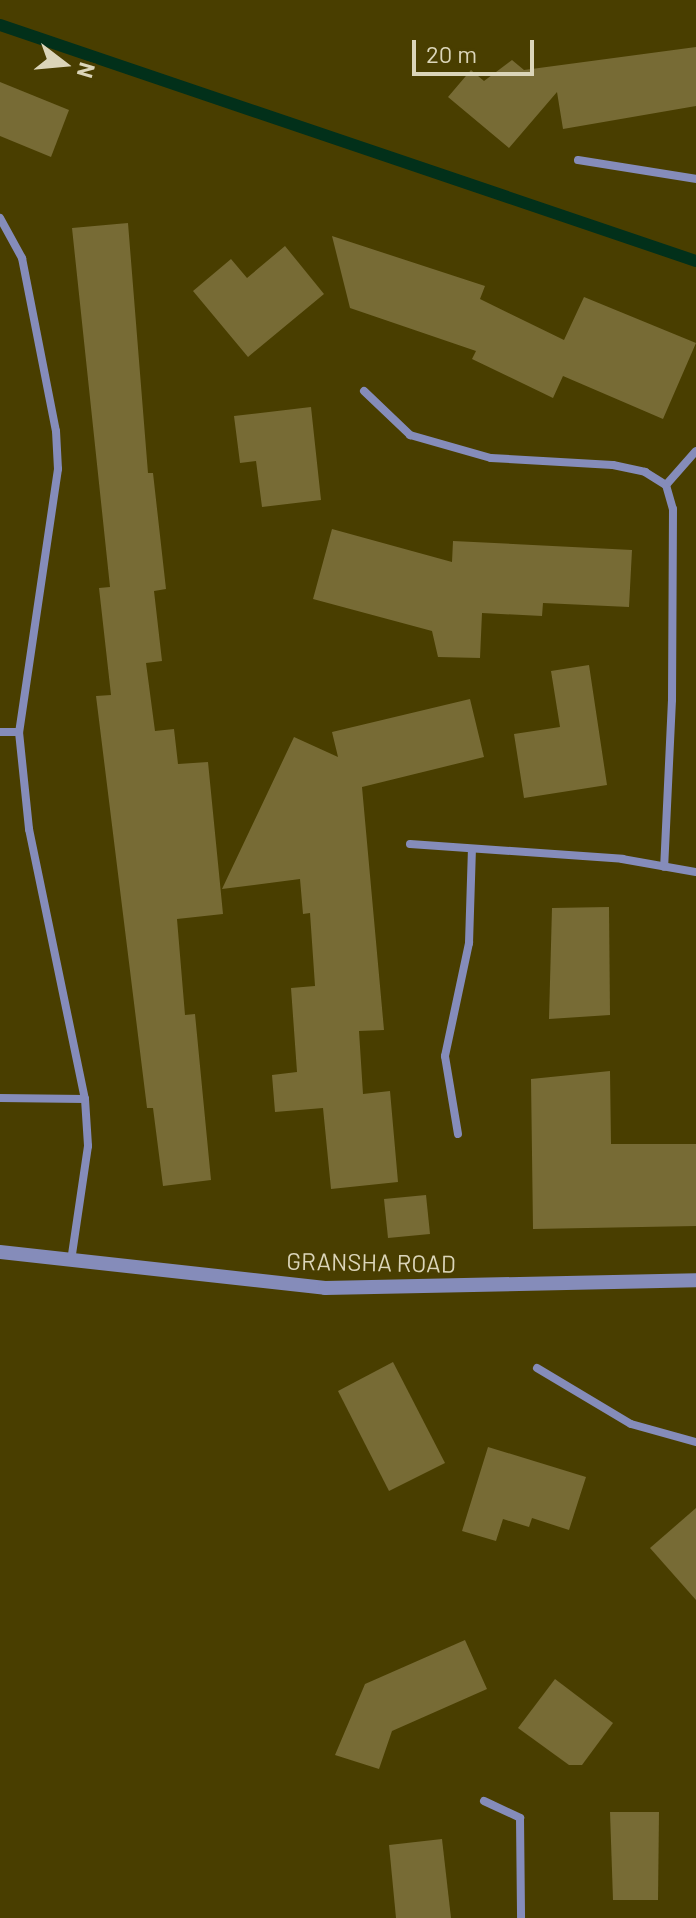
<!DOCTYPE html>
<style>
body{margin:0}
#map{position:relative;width:696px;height:1918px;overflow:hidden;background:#493e00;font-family:Barlow,sans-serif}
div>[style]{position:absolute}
.stream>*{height:12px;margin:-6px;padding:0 6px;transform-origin:6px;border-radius:6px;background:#02301a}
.building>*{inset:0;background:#776b35}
.minor>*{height:8px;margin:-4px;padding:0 4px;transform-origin:4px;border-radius:4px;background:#858cba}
.tertiary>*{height:14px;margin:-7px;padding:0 7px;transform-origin:7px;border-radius:7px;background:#858cba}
span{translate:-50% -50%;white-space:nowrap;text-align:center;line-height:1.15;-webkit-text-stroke:6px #493e00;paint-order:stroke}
.street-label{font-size:24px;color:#dbd5b9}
.north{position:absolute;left:24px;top:24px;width:80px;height:80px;-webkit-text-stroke:6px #493e00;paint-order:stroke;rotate:106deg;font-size:22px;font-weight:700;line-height:32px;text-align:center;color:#dbd5b9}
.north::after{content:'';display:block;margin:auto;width:28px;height:36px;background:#dbd5b9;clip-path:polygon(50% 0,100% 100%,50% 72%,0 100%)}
.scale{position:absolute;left:412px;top:40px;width:122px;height:36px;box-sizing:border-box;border:4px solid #dbd5b9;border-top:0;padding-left:10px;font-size:24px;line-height:28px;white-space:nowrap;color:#dbd5b9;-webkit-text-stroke:6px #493e00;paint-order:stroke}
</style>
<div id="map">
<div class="stream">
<div style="left:0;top:25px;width:735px;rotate:18.73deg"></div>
</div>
<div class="building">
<div style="clip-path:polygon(696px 47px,696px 106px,563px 129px,557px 92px,509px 148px,448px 97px,471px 70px,484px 81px,512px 60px,524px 70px)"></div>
<div style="clip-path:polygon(0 82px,69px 110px,51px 157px,0 136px)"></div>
<div style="clip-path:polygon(128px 223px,148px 473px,153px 473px,166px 589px,154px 591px,162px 661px,146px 663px,155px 731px,174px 729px,178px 764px,208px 762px,223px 914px,177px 919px,185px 1015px,195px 1014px,211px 1180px,163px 1186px,153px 1108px,147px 1108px,96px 696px,111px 695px,99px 588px,110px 587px,72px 228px)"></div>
<div style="clip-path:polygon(332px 236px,485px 286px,480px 299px,564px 340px,584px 297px,696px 343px,663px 419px,563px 376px,553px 398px,472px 359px,476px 351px,350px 308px)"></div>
<div style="clip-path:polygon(285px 246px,324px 294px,248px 357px,193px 291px,231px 259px,247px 278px)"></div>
<div style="clip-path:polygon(311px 407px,321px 500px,262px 507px,256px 461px,240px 463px,234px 416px)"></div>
<div style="clip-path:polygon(332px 529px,452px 562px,453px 541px,632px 550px,629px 607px,543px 603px,542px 616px,482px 613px,480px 658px,438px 657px,432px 631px,313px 599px)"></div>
<div style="clip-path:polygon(589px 665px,607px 785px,524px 798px,514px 734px,560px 727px,551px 671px)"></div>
<div style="clip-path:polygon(470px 699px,484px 757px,362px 787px,384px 1030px,359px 1031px,363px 1094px,390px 1091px,398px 1182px,331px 1189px,323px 1108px,275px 1112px,272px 1075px,297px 1072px,291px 988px,315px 986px,310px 913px,303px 914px,300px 879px,222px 889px,294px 737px,338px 757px,332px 732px)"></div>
<div style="clip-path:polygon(609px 907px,610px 1015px,549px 1019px,552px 908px)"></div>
<div style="clip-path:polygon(610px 1071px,611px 1144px,696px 1144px,696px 1226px,533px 1229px,531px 1079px)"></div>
<div style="clip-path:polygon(426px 1195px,430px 1234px,388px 1238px,384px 1199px)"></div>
<div style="clip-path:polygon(393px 1362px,445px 1463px,389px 1491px,338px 1391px)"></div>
<div style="clip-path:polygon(488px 1447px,586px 1477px,569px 1530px,532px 1518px,529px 1527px,503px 1519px,496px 1541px,462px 1531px)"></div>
<div style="clip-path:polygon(696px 1508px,696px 1600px,650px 1548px)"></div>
<div style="clip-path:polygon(465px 1640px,487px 1689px,392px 1731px,379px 1769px,335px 1755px,365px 1684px)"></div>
<div style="clip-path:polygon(555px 1679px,613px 1723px,582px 1765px,569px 1765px,518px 1728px)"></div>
<div style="clip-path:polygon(610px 1812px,659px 1812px,658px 1900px,613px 1900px)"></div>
<div style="clip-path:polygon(442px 1839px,451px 1918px,396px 1918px,389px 1845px)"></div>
</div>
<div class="minor">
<div style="left:578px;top:160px;width:120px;rotate:9.1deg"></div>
<div style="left:0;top:218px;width:46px;rotate:61.2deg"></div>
<div style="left:22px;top:258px;width:176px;rotate:78.9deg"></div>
<div style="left:56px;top:431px;width:38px;rotate:87deg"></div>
<div style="left:58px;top:469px;width:266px;rotate:98.4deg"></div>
<div style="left:19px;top:732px;width:98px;rotate:84.1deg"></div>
<div style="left:29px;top:829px;width:276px;rotate:78.3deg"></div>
<div style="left:85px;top:1099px;width:47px;rotate:86.3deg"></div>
<div style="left:88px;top:1146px;width:116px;rotate:98.4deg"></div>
<div style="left:364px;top:391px;width:64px;rotate:43.7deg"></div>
<div style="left:410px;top:435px;width:84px;rotate:15.9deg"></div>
<div style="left:491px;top:458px;width:122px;rotate:3.3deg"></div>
<div style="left:613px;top:465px;width:33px;rotate:12deg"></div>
<div style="left:645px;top:472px;width:25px;rotate:32deg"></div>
<div style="left:666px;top:485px;width:25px;rotate:74deg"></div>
<div style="left:673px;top:509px;width:191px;rotate:90.3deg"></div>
<div style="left:672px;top:700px;width:167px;rotate:92.7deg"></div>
<div style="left:666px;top:485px;width:45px;rotate:-48.6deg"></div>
<div style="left:0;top:732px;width:19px"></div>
<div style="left:410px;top:844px;width:213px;rotate:4deg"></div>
<div style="left:622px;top:859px;width:75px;rotate:10deg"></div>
<div style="left:0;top:1098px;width:85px;rotate:0.7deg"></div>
<div style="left:458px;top:1134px;width:79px;rotate:-99.5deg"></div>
<div style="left:445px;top:1056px;width:116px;rotate:-78deg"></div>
<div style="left:469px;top:943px;width:94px;rotate:-88.2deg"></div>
<div style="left:537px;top:1368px;width:109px;rotate:30.8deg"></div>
<div style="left:631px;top:1424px;width:67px;rotate:15.5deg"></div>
<div style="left:484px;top:1801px;width:40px;rotate:25deg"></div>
<div style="left:520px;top:1818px;width:100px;rotate:89.4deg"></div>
</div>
<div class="tertiary">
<div style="left:0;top:1252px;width:327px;rotate:6.3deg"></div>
<div style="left:325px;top:1288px;width:371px;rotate:-1.2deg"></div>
</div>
<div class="street-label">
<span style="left:371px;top:1262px;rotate:1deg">GRANSHA ROAD</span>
</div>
<div class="north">N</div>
<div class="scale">20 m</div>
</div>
